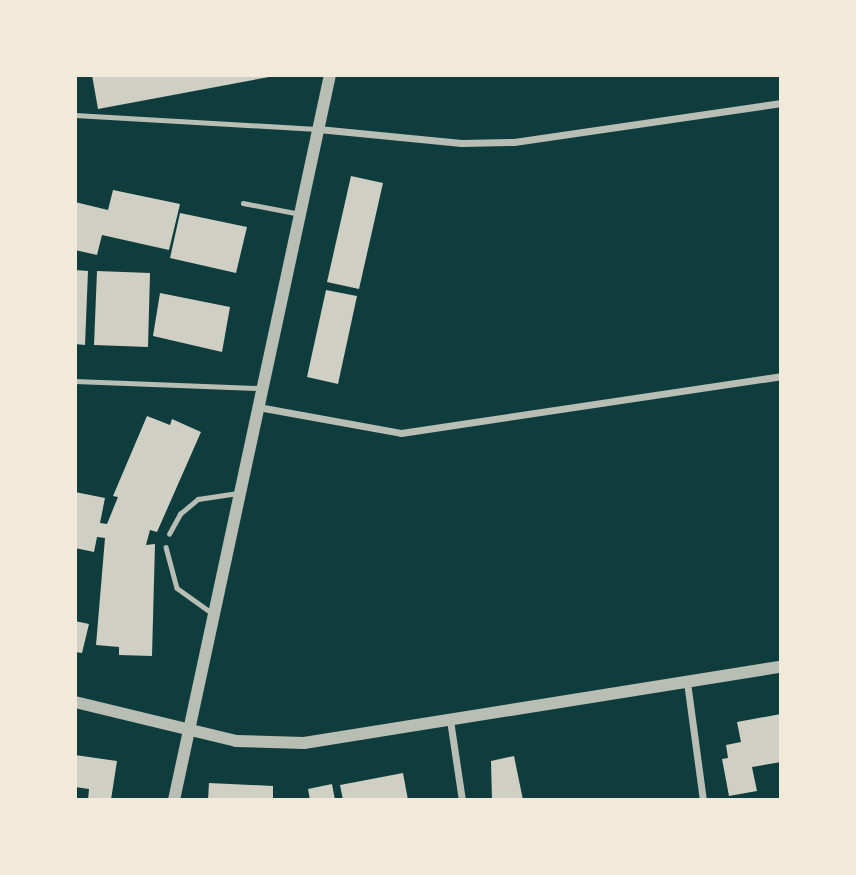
<!DOCTYPE html>
<style>
body{margin:0}
#map{position:relative;width:856px;height:875px;overflow:hidden;background:#0f3d3e;font-family:Inter,sans-serif}
div>[style]{position:absolute}
.building>*{inset:0;background:#cfcfc3}
.service>*{height:4.5px;margin:-2.25px;padding:0 2.25px;transform-origin:2.25px;border-radius:2.25px;background:#b8beb3}
.minor>*{height:7px;margin:-3.5px;padding:0 3.5px;transform-origin:3.5px;border-radius:3.5px;background:#b8beb3}
.tertiary>*{height:12px;margin:-6px;padding:0 6px;transform-origin:6px;border-radius:6px;background:#b8beb3}
span{translate:-50% -50%;white-space:nowrap;text-align:center;line-height:1.15;-webkit-text-stroke:5px #f1e9da;paint-order:stroke}
.frame{position:absolute;inset:0;border:77px solid #f1e9da;pointer-events:none}
</style>
<div id="map">
<div class="building">
<div style="clip-path:polygon(92px 75px,280px 75px,98px 109px)"></div>
<div style="clip-path:polygon(351px 176px,383px 183px,359px 289px,327px 282px)"></div>
<div style="clip-path:polygon(113px 190px,180px 204px,169px 250px,102px 235px,97px 255px,75px 250px,75px 202px,108px 210px)"></div>
<div style="clip-path:polygon(180px 213px,247px 227px,236px 273px,170px 258px)"></div>
<div style="clip-path:polygon(75px 270px,88px 271px,85px 345px,75px 344px)"></div>
<div style="clip-path:polygon(97px 271px,150px 273px,148px 347px,94px 345px)"></div>
<div style="clip-path:polygon(326px 290px,357px 296px,338px 384px,307px 377px)"></div>
<div style="clip-path:polygon(160px 293px,230px 307px,222px 352px,153px 336px)"></div>
<div style="clip-path:polygon(147px 416px,170px 425px,172px 419px,201px 432px,157px 532px,150px 530px,146px 545px,155px 544px,152px 656px,119px 655px,119px 647px,96px 645px,105px 538px,97px 537px,94px 552px,75px 548px,75px 492px,105px 498px,100px 523px,107px 524px,118px 497px,113px 496px)"></div>
<div style="clip-path:polygon(75px 621px,89px 624px,82px 653px,75px 652px)"></div>
<div style="clip-path:polygon(781px 714px,781px 762px,752px 767px,757px 791px,729px 796px,722px 759px,728px 758px,726px 745px,741px 742px,737px 722px)"></div>
<div style="clip-path:polygon(75px 755px,117px 761px,111px 800px,88px 800px,89px 789px,75px 787px)"></div>
<div style="clip-path:polygon(514px 756px,523px 800px,492px 800px,491px 761px)"></div>
<div style="clip-path:polygon(403px 773px,408px 800px,343px 800px,340px 785px)"></div>
<div style="clip-path:polygon(209px 783px,273px 786px,273px 800px,208px 800px)"></div>
<div style="clip-path:polygon(332px 784px,335px 800px,310px 800px,308px 789px)"></div>
</div>
<div class="service">
<div style="left:75px;top:115px;width:242px;rotate:3.3deg"></div>
<div style="left:243px;top:203px;width:58px;rotate:10.9deg"></div>
<div style="left:75px;top:381px;width:185px;rotate:2.2deg"></div>
<div style="left:169px;top:534px;width:23px;rotate:-61deg"></div>
<div style="left:180px;top:514px;width:23px;rotate:-40deg"></div>
<div style="left:198px;top:499px;width:40px;rotate:-8.5deg"></div>
<div style="left:166px;top:547px;width:42px;rotate:75deg"></div>
<div style="left:177px;top:588px;width:43px;rotate:35.5deg"></div>
</div>
<div class="minor">
<div style="left:318px;top:129px;width:144px;rotate:5.6deg"></div>
<div style="left:461px;top:143px;width:53px;rotate:-1.1deg"></div>
<div style="left:514px;top:142px;width:270px;rotate:-8.3deg"></div>
<div style="left:258px;top:407px;width:145px;rotate:10.3deg"></div>
<div style="left:401px;top:433px;width:384px;rotate:-8.5deg"></div>
<div style="left:687px;top:682px;width:119px;rotate:82.3deg"></div>
<div style="left:450px;top:720px;width:81px;rotate:81.5deg"></div>
</div>
<div class="tertiary">
<div style="left:75px;top:702px;width:166px;rotate:13.6deg"></div>
<div style="left:236px;top:741px;width:68px;rotate:1.7deg"></div>
<div style="left:304px;top:743px;width:483px;rotate:-9.1deg"></div>
<div style="left:174px;top:800px;width:742px;rotate:-77.86deg"></div>
</div>
<div class="frame"></div>
</div>
